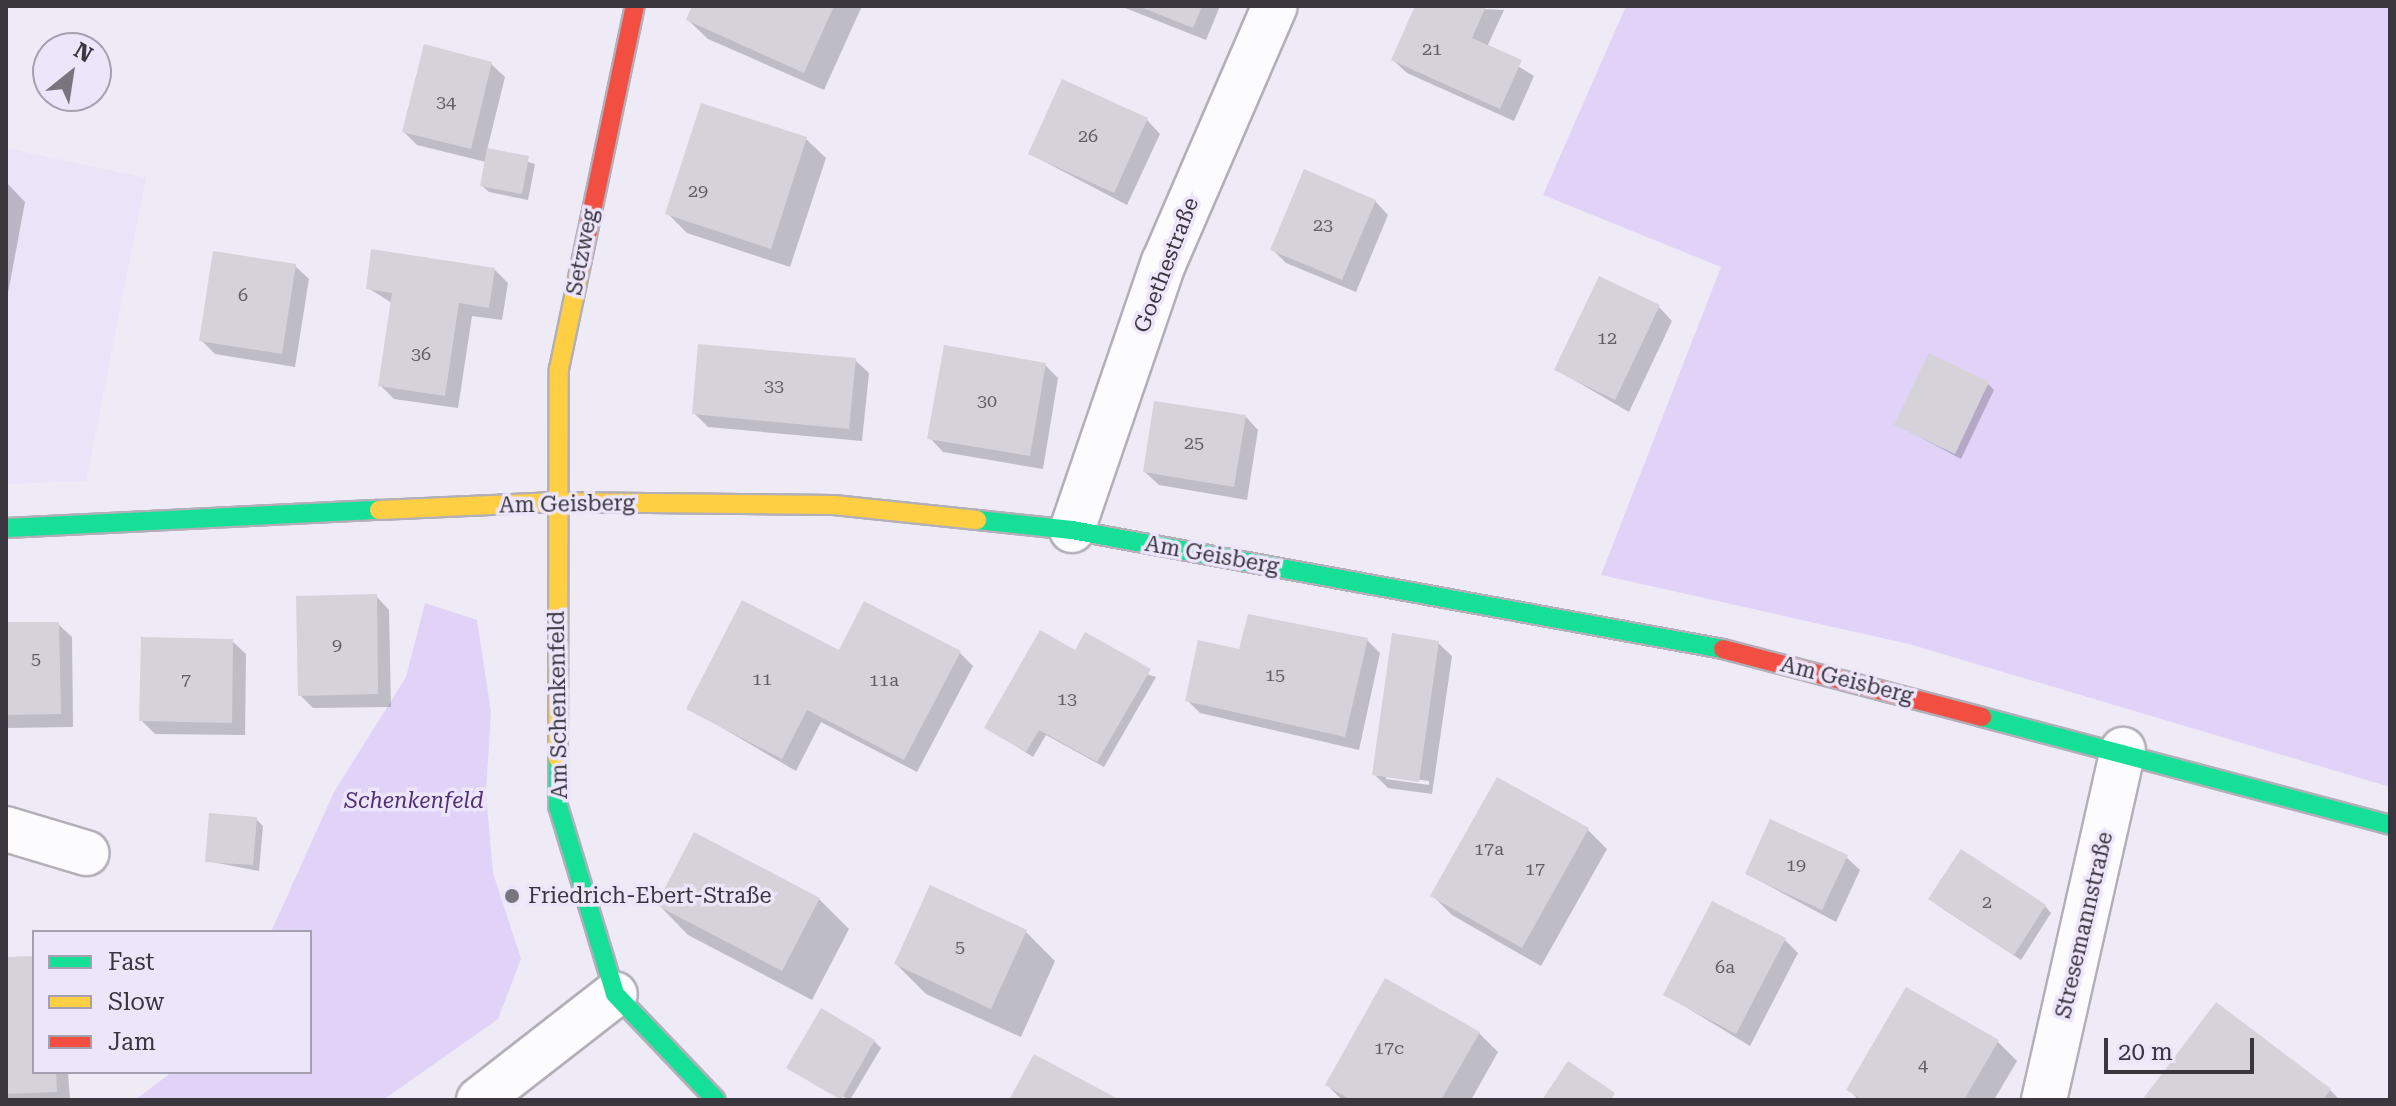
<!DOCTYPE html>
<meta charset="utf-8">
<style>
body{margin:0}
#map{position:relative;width:2396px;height:1106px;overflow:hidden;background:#eeebf6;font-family:"Roboto Serif",serif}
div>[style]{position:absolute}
.built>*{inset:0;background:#ebe3f8}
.green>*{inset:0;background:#e1d3f8}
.shadow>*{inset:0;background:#0003}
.building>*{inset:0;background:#d5d2da}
.roads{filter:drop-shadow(2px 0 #b2afb8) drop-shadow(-2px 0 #b2afb8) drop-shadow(0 2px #b2afb8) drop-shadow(0 -2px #b2afb8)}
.street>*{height:44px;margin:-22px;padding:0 22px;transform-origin:22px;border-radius:22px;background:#fcfcfe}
.fast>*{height:18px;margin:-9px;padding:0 9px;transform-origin:9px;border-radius:9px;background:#16e098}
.slow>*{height:18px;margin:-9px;padding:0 9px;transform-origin:9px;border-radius:9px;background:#ffcf43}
.jam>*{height:18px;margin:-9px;padding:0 9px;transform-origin:9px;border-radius:9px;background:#f24e42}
.dots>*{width:22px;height:22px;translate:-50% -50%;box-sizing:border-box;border:4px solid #ede6fb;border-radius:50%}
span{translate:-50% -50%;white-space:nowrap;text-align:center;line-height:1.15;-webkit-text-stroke:7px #ede6fb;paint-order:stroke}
.number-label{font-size:18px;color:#625e67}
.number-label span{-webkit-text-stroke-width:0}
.street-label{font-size:22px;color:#39363e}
.park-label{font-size:22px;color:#4f2f76;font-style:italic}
.poi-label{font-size:22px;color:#39363e}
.left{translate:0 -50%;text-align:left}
.frame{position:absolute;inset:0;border:8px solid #39363e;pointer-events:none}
.legend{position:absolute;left:32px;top:930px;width:280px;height:144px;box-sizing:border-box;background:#ede6fb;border:2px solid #a5a0af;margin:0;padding:10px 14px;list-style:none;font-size:24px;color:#39363e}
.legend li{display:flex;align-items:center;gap:16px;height:40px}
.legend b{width:40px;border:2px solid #a5a0af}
.north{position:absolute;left:32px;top:32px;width:80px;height:80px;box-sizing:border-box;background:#ede6fb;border:2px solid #a5a0af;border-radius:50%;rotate:30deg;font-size:22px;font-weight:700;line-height:32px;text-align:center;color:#39363e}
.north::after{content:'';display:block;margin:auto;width:28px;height:36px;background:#78757e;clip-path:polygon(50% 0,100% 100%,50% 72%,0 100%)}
.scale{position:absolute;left:2104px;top:1038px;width:150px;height:36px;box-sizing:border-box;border:4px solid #39363e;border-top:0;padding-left:10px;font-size:24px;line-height:28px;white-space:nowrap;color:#39363e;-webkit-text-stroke:6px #ede6fb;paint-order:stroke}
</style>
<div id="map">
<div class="built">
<div style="clip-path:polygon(6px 148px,146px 178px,86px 481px,6px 484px)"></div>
</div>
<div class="green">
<div style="clip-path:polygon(1626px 6px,2390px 6px,2390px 787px,1909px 644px,1601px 575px,1721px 267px,1543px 195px)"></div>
<div style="clip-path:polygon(425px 603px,477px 620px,491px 712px,486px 793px,493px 873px,521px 959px,498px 1019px,383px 1100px,135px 1100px,172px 1072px,310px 1072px,310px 932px,271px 932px,334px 792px,406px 677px)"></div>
</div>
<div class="shadow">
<div style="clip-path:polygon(695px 6px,862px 6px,824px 90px,708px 39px,688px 20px)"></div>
<div style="clip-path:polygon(1120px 6px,1220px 6px,1206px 40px)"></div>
<div style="clip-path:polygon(1417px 6px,1504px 10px,1487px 47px,1534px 76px,1514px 121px,1407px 73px,1393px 60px)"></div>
<div style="clip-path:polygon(491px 64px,505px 77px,487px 150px,535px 164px,528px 200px,489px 192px,482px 186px,486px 162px,417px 145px,404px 132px)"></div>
<div style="clip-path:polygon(1147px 120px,1160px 134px,1127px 205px,1030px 154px)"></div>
<div style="clip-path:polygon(806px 139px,826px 158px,790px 267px,687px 233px,668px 214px)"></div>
<div style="clip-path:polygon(6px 182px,25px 202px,6px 304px)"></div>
<div style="clip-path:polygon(1375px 201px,1388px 215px,1356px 292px,1286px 263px,1272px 249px)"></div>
<div style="clip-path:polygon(295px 266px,309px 279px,295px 367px,215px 354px,201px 340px)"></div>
<div style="clip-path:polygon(494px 269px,508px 283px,502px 320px,472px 316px,458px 408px,394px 399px,380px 385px,392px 303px,368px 288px)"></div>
<div style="clip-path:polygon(1659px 307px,1672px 321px,1629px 412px,1557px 370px)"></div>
<div style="clip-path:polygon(855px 360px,869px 373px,862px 441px,708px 427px,694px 413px)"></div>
<div style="clip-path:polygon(1045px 365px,1058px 378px,1043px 469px,943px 452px,930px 438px)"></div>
<div style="clip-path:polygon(1988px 384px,1994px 390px,1961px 459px,1897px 425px)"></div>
<div style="clip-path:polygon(1245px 416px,1258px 430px,1247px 500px,1159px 485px,1145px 472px)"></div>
<div style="clip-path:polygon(376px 596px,389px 610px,391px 707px,313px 708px,300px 695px)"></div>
<div style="clip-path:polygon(6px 624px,58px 624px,72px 637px,73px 727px,6px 728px)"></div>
<div style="clip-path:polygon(1367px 640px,1380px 653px,1359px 750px,1200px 713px,1187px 700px,1240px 651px)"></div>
<div style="clip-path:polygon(232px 641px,246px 654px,245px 735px,155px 734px,141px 720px)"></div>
<div style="clip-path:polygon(evenodd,1438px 643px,1452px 656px,1432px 794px,1388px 788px,1374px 774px,1438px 643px,1386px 775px,1429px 781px,1429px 785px,1386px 779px,1386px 775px)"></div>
<div style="clip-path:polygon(959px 652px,973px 666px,917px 772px,821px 722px,796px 771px,688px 708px,840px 653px)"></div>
<div style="clip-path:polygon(1076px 653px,1156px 677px,1104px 767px,1046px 735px,1033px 757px,987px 728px)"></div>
<div style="clip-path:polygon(256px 819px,263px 826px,259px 871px,207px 861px)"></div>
<div style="clip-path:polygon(1588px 830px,1607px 849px,1541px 966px,1452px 915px,1433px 896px)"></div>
<div style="clip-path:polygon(1846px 857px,1860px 870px,1836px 922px,1747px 874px)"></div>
<div style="clip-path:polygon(819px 899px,849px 929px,812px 1000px,688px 935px,659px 905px)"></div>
<div style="clip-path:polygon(1937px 905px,2045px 906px,2051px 913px,2021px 960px)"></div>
<div style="clip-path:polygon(1025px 931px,1055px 961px,1021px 1037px,926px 994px,896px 964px)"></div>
<div style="clip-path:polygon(1785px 940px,1798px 953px,1750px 1046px,1666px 995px)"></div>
<div style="clip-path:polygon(34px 958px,34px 1072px,68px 1072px,70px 1100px,6px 1100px,6px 959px)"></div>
<div style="clip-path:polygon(1479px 1033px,1498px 1052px,1471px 1100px,1342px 1100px,1327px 1085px)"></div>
<div style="clip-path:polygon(874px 1041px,881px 1048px,850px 1100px,789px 1068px)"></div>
<div style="clip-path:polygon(1998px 1042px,2017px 1061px,1994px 1100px,1859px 1100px,1849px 1090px)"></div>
<div style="clip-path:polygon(2330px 1090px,2340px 1100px,2145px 1100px)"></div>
</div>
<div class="building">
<div style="clip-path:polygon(692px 6px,834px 6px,804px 73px,686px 20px)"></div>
<div style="clip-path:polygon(1138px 6px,1202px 6px,1193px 28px)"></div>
<div style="clip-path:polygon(1415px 6px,1486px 6px,1472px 38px,1522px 60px,1500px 109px,1391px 60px)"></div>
<div style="clip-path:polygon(424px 44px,492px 62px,471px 149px,402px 132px)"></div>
<div style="clip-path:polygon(1062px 79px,1148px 118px,1114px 193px,1028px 154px)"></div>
<div style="clip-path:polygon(701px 103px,807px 137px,771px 249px,665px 214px)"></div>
<div style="clip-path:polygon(487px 148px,529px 156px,522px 194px,480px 186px)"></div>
<div style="clip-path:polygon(1304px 169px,1376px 200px,1342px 280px,1270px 250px)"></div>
<div style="clip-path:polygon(371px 249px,495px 268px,489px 308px,459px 303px,445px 396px,378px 386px,392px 293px,366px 289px)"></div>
<div style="clip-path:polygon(213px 251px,296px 264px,282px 354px,199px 341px)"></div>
<div style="clip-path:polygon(1599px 276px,1660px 305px,1615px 400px,1554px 370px)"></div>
<div style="clip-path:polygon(698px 344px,856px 358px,849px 429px,692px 414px)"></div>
<div style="clip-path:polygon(944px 345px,1046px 363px,1030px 456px,927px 439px)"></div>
<div style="clip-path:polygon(1929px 353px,1989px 382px,1955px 454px,1894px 425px)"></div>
<div style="clip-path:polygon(1154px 401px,1246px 415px,1234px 487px,1143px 472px)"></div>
<div style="clip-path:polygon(377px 594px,378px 694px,298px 696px,296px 596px)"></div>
<div style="clip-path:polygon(742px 600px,839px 650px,864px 601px,961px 651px,904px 760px,807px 710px,782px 759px,686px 709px)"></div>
<div style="clip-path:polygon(1248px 614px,1368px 638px,1345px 737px,1185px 701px,1198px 640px,1239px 649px)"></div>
<div style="clip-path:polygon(6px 622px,59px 622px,61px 714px,6px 715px)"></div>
<div style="clip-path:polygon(1040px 630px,1075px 650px,1085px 632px,1151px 669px,1097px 762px,1039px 730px,1026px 752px,984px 728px)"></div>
<div style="clip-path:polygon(1392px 633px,1439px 641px,1419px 782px,1372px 775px)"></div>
<div style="clip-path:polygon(141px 637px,233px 639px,232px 723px,139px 721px)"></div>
<div style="clip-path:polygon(1497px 777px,1589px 828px,1522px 948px,1430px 896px)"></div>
<div style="clip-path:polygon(209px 813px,257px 817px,253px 865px,205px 862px)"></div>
<div style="clip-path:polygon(1770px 819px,1848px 855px,1822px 910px,1745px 874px)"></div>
<div style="clip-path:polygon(694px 832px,820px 898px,782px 971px,656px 905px)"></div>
<div style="clip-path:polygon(1961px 849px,2046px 905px,2014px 955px,1928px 899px)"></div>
<div style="clip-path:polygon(930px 885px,1027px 930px,991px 1009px,894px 964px)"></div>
<div style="clip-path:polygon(1712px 901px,1786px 938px,1736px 1034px,1663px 995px)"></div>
<div style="clip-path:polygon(34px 956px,34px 1072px,56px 1072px,57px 1092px,6px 1094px,6px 957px)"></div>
<div style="clip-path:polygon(1385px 978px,1480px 1032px,1441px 1100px,1351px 1100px,1325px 1085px)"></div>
<div style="clip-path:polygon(1906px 987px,1999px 1040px,1964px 1100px,1863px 1100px,1846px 1090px)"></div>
<div style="clip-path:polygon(2216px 1002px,2331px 1089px,2323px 1100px,2142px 1100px)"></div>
<div style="clip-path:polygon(821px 1008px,875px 1040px,841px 1100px,786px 1068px)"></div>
<div style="clip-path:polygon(1034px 1054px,1120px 1100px,1009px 1100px)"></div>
<div style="clip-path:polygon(1568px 1061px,1615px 1093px,1611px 1100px,1542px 1100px)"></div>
</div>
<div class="roads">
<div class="street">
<div style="left:1072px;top:530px;width:283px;rotate:-71.1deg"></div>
<div style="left:1164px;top:262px;width:279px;rotate:-66.6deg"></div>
<div style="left:6px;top:829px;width:84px;rotate:16.7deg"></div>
<div style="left:479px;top:1100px;width:172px;rotate:-37.9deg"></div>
<div style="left:2044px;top:1100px;width:359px;rotate:-77.3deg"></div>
</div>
<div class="fast">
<div style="left:977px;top:520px;width:96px;rotate:6deg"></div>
<div style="left:1072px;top:530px;width:662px;rotate:10.36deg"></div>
<div style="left:6px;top:528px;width:373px;rotate:-2.8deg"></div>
<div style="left:1982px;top:717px;width:422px;rotate:14.8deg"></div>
<div style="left:558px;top:759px;width:47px;rotate:90deg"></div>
<div style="left:558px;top:806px;width:196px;rotate:73.1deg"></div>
<div style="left:615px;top:994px;width:146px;rotate:46.4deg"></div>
</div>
<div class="slow">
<div style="left:379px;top:510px;width:176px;rotate:-2.6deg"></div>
<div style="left:555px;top:502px;width:279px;rotate:0.6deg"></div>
<div style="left:834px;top:505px;width:144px;rotate:6deg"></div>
<div style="left:558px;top:759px;width:390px;rotate:-89.9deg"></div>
<div style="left:559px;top:369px;width:112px;rotate:-78.2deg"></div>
</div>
<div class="jam">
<div style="left:582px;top:259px;width:258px;rotate:-78.2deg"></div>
<div style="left:1723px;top:649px;width:268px;rotate:14.7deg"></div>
</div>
</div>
<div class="dots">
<div style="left:512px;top:896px;background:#78757e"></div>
</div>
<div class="number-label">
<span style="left:1432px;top:49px">21</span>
<span style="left:446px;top:102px">34</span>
<span style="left:1088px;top:136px">26</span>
<span style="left:698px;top:191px">29</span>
<span style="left:1323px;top:225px">23</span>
<span style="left:243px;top:295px">6</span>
<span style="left:1607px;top:338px">12</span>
<span style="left:421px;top:354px">36</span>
<span style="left:774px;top:386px">33</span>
<span style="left:987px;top:401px">30</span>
<span style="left:1194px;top:443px">25</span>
<span style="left:337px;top:645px">9</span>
<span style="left:36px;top:659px">5</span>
<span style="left:1275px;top:675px">15</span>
<span style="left:762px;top:679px">11</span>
<span style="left:186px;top:680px">7</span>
<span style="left:884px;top:680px">11a</span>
<span style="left:1067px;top:699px">13</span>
<span style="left:1489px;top:849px">17a</span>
<span style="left:1796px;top:865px">19</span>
<span style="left:1535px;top:869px">17</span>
<span style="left:1987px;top:902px">2</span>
<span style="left:960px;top:947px">5</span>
<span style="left:1725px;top:967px">6a</span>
<span style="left:1389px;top:1048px">17c</span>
<span style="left:1923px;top:1065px">4</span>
</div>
<div class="street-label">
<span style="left:582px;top:252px;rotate:-79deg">Setzweg</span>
<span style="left:1166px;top:265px;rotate:-69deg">Goethestraße</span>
<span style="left:567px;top:504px;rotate:-1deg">Am Geisberg</span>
<span style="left:1212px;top:555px;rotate:10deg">Am Geisberg</span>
<span style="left:1847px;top:680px;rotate:14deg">Am Geisberg</span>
<span style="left:558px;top:705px;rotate:-91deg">Am Schenkenfeld</span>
<span style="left:2084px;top:925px;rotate:-77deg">Stresemannstraße</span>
</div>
<div class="park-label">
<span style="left:414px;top:801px">Schenkenfeld</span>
</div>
<div class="poi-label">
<span class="left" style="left:528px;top:896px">Friedrich-Ebert-Straße</span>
</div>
<div class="frame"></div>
<ul class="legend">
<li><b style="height:10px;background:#16e098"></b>Fast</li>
<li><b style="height:10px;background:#ffcf43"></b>Slow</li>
<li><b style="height:10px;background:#f24e42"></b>Jam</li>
</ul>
<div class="north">N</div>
<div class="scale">20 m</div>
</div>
